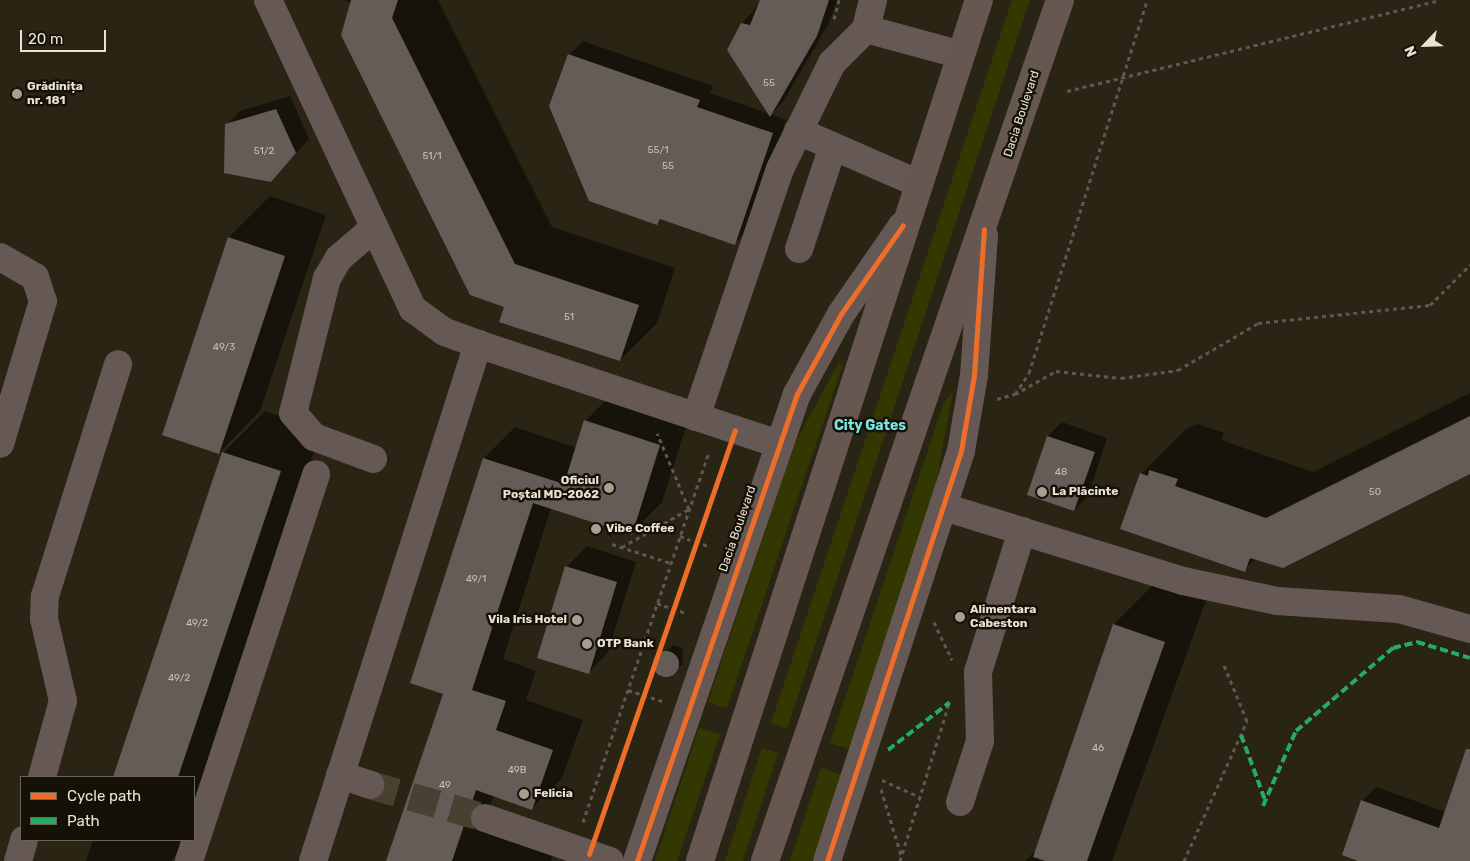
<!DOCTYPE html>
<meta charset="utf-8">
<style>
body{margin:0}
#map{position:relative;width:1470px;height:861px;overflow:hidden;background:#2a2414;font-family:Rubik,sans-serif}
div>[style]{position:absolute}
.green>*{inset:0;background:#333803}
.shadow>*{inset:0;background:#0007}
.building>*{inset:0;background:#655c58}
.round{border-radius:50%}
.minor-tunnel>*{height:28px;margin-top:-14px;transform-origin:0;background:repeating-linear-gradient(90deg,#474131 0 28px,transparent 0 42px)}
.path>*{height:3px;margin-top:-1.5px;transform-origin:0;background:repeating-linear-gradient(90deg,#605750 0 4px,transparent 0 8px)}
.minor>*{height:28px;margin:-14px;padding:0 14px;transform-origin:14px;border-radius:14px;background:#665955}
.major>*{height:28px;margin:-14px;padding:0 14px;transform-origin:14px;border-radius:14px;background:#665850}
.quiet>*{height:4px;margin-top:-2px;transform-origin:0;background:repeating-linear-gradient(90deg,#26ab63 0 8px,transparent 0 12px)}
.cycleway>*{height:5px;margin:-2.5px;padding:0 2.5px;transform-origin:2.5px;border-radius:2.5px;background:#ee6e29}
.dots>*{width:14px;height:14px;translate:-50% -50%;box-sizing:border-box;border:2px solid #161106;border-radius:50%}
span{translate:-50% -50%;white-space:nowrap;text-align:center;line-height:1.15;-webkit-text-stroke:5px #161106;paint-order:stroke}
.number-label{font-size:10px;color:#c9c1b5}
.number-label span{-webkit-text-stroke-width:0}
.poi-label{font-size:12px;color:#eae3d4;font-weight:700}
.left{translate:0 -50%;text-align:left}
.right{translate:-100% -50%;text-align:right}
.street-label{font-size:12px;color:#eae3d4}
.neighbourhood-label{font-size:14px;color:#79e5e4;font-weight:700}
.legend{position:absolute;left:20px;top:776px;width:175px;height:65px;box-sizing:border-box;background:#161106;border:1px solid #6b6558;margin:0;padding:6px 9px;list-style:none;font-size:15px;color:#eae3d4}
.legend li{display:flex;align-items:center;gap:10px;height:25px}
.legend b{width:25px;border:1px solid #6b6558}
.north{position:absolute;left:1400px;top:20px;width:50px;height:50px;-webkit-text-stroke:4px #161106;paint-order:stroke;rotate:246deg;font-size:14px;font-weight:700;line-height:20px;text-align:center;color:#eae3d4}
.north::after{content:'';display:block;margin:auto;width:18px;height:22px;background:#eae3d4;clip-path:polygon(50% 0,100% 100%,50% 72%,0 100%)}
.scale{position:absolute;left:20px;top:30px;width:86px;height:22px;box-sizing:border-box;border:2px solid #eae3d4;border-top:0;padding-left:6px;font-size:15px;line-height:18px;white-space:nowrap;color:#eae3d4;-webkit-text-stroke:4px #161106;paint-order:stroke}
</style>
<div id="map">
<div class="green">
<div style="clip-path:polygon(1012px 0,1030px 0,787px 729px,771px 723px)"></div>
<div style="clip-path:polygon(839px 362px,842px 367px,727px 708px,708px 702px,794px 445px)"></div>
<div style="clip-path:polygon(953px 391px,934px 494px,849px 749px,830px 743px,943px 405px)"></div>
<div style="clip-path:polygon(699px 728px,720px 734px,677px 861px,655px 861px)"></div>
<div style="clip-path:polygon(762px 748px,778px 753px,743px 861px,725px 861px)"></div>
<div style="clip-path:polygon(821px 768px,841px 775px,812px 861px,790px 861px)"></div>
</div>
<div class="shadow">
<div style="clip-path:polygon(343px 0,438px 0,552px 227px,675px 268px,657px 323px,620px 360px,506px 306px,352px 3px)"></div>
<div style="clip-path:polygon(762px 0,837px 0,830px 21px,783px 102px,771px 114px,786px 120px,748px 230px,734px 244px,662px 219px,657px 224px,569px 55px,583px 41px,713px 86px,710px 93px,769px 114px,742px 24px)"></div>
<div style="clip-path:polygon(290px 96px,309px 139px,271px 181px,227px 125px,240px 111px)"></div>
<div style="clip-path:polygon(270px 196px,326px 215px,260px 411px,219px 453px,229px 237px)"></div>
<div style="clip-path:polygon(616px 390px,690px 414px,662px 502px,631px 533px,551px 508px,503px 659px,536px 671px,526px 700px,583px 720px,562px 778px,531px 809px,494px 795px,484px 825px,555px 849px,551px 861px,387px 861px,444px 693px,412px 682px,484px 458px,515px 427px,577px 448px,585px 421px)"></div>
<div style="clip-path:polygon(1470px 393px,1470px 472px,1256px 558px,1244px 570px,1141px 474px,1187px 428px,1197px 424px,1224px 433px,1221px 440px,1313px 472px)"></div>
<div style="clip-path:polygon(265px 411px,321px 430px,194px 809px,194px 777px,114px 777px,224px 452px)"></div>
<div style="clip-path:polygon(1062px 422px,1107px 438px,1088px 496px,1074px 510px,1029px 494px,1048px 436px)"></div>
<div style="clip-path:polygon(587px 546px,636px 562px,608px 652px,588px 673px,567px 567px)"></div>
<div style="clip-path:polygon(1156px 582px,1206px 600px,1112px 861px,1025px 861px,1037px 849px,1114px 624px)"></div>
<div style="clip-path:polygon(673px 645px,682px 648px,683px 664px,667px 676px,658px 673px,654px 664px)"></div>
<div style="clip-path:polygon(1470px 756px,1470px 861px,1362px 861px,1362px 801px,1376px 787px,1446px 812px)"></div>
<div style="clip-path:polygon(93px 840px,183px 840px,172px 861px,86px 861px)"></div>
</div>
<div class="building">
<div style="clip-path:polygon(351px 0,398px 0,392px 18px,515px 264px,639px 305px,620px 361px,499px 322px,504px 307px,470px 295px,341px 35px)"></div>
<div style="clip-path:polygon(760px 0,829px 0,817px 36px,770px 117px,727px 50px,741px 23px,750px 25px)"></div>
<div style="clip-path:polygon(568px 54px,700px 100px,697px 107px,773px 133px,735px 245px,660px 219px,657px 225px,589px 201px,549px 106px)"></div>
<div style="clip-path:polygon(276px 109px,296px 153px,271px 182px,224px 173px,225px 124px)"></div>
<div style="clip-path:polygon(228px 237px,285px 256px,219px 454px,162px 435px)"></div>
<div style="clip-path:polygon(1470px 416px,1470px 474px,1283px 568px,1250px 558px,1245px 572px,1120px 529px,1140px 473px,1148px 476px,1149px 470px,1178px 479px,1175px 486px,1266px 518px)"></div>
<div style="clip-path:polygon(584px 420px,660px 445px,632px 535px,533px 503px,472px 690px,506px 701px,496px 730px,553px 750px,532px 810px,476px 790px,452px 861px,386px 861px,443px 694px,410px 683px,483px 458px,564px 484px)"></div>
<div style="clip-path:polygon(1047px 436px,1095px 452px,1074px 511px,1027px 495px)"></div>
<div style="clip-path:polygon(222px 452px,281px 471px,178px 777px,113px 777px)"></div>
<div style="clip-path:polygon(565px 566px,617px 582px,589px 674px,537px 658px)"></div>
<div style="clip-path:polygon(1113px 624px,1165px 642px,1087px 861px,1045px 861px,1033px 857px)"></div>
<div class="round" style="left:653px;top:651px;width:26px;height:26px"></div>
<div style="clip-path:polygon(1466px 749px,1470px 749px,1470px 861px,1358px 861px,1342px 855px,1361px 800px,1439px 828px)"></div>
</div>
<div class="minor-tunnel">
<div style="left:370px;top:785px;width:120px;rotate:16deg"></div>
</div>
<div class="path">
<div style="left:834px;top:19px;width:20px;rotate:-75deg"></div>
<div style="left:1067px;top:91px;width:383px;rotate:-13.7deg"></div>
<div style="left:1015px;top:394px;width:47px;rotate:-29.3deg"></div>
<div style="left:1056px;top:371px;width:65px;rotate:6.1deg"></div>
<div style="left:1121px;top:378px;width:58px;rotate:-8deg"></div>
<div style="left:1178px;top:370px;width:93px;rotate:-30.4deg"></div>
<div style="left:1258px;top:323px;width:173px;rotate:-6deg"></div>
<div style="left:1430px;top:305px;width:57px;rotate:-45deg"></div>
<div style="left:997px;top:399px;width:19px;rotate:-16deg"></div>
<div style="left:1015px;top:394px;width:25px;rotate:-56deg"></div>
<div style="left:1029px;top:373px;width:391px;rotate:-72.4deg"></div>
<div style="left:680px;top:536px;width:11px;rotate:22deg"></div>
<div style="left:612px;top:544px;width:62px;rotate:17.9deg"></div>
<div style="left:703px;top:544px;width:5px;rotate:22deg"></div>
<div style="left:622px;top:547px;width:77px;rotate:-29.6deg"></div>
<div style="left:689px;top:509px;width:82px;rotate:-112.8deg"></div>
<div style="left:657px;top:603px;width:12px;rotate:20deg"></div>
<div style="left:680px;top:611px;width:6px;rotate:18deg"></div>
<div style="left:934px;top:622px;width:42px;rotate:64.7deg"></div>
<div style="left:628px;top:690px;width:36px;rotate:18deg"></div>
<div style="left:882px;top:780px;width:42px;rotate:24.1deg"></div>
<div style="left:881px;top:789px;width:69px;rotate:73.1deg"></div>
<div style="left:583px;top:822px;width:392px;rotate:-71.2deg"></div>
<div style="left:900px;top:861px;width:164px;rotate:-72.7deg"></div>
<div style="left:1184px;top:861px;width:154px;rotate:-65.8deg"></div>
<div style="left:1247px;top:721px;width:61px;rotate:-112.3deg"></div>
</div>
<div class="minor">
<div style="left:268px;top:0;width:341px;rotate:64.9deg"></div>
<div style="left:413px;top:309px;width:39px;rotate:36deg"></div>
<div style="left:445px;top:332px;width:35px;rotate:20deg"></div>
<div style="left:478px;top:344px;width:316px;rotate:18.4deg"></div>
<div style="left:873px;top:0;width:30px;rotate:104deg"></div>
<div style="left:866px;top:29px;width:98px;rotate:15.3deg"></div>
<div style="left:798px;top:131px;width:130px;rotate:23.6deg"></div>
<div style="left:373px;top:229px;width:45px;rotate:139.5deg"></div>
<div style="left:339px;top:258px;width:23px;rotate:121deg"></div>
<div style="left:327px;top:278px;width:139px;rotate:104.1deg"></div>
<div style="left:293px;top:413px;width:32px;rotate:49deg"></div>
<div style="left:314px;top:437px;width:63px;rotate:20.4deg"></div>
<div style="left:799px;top:249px;width:108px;rotate:-71.7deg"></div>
<div style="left:0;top:257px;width:40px;rotate:29.7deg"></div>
<div style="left:35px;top:277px;width:25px;rotate:72deg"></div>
<div style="left:43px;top:301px;width:149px;rotate:106.7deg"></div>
<div style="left:696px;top:417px;width:262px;rotate:-71.3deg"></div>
<div style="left:780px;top:169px;width:118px;rotate:-63.9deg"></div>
<div style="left:832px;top:63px;width:48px;rotate:-45deg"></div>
<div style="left:944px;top:507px;width:250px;rotate:17.2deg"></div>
<div style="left:1183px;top:581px;width:96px;rotate:12deg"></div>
<div style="left:1277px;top:601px;width:122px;rotate:3.8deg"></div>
<div style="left:1399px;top:609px;width:74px;rotate:15.7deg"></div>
<div style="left:340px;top:775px;width:32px;rotate:18deg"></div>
<div style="left:42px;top:777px;width:79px;rotate:-74.6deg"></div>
<div style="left:63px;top:701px;width:84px;rotate:-103deg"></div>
<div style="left:44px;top:619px;width:23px;rotate:-88deg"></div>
<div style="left:45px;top:596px;width:243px;rotate:-72.5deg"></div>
<div style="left:960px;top:802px;width:64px;rotate:-71.8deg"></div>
<div style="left:980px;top:741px;width:69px;rotate:-91.7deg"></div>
<div style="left:978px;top:672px;width:148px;rotate:-72.7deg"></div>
<div style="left:485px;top:818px;width:132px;rotate:19deg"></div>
<div style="left:18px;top:861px;width:22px;rotate:-74deg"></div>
<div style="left:189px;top:861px;width:407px;rotate:-71.8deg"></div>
<div style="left:313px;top:861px;width:543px;rotate:-72.3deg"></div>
<div style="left:637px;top:861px;width:494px;rotate:-71.1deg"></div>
<div style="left:797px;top:394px;width:91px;rotate:-61.2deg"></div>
<div style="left:841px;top:314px;width:107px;rotate:-55.3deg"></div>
<div style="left:827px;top:861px;width:431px;rotate:-71.9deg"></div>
<div style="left:961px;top:451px;width:77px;rotate:-80.3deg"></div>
<div style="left:974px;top:375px;width:140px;rotate:-85.9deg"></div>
</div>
<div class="major">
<div style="left:700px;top:861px;width:905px;rotate:-72.05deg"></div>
<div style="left:765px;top:861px;width:910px;rotate:-71.09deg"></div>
</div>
<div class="quiet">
<div style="left:1241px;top:735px;width:69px;rotate:69.7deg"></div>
<div style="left:888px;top:750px;width:78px;rotate:-37.7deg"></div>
<div style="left:1263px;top:806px;width:82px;rotate:-66.3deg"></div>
<div style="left:1296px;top:731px;width:128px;rotate:-40.6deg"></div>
<div style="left:1393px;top:648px;width:25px;rotate:-14deg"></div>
<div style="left:1417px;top:642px;width:55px;rotate:16.8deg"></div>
</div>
<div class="cycleway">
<div style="left:589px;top:854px;width:448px;rotate:-71deg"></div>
<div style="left:637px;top:861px;width:494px;rotate:-71.1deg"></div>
<div style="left:797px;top:394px;width:91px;rotate:-61.2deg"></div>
<div style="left:841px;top:314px;width:108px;rotate:-55.1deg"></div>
<div style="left:827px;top:861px;width:431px;rotate:-71.9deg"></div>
<div style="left:961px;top:451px;width:77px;rotate:-80.3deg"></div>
<div style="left:974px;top:375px;width:146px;rotate:-86.1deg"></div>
</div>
<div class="dots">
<div style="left:17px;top:94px;background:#a7a091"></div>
<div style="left:609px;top:488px;background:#a7a091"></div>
<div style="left:1042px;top:492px;background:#a7a091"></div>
<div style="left:596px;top:529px;background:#a7a091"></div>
<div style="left:960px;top:617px;background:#a7a091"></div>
<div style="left:577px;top:620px;background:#a7a091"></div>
<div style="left:587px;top:644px;background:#a7a091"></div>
<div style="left:524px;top:794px;background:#a7a091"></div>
</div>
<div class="number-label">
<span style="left:769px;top:84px">55</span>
<span style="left:658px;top:151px">55/1</span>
<span style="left:264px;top:152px">51/2</span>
<span style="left:432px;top:157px">51/1</span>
<span style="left:668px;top:167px">55</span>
<span style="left:569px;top:318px">51</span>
<span style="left:224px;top:348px">49/3</span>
<span style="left:1061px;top:473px">48</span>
<span style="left:1375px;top:493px">50</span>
<span style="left:476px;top:580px">49/1</span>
<span style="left:197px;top:624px">49/2</span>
<span style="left:179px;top:679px">49/2</span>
<span style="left:1098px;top:749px">46</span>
<span style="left:517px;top:771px">49B</span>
<span style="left:445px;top:786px">49</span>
</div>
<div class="poi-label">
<span class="left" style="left:27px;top:94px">Grădinița<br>nr. 181</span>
<span class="right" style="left:599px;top:488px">Oficiul<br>Poștal MD-2062</span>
<span class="left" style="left:1052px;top:492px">La Plăcinte</span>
<span class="left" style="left:606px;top:529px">Vibe Coffee</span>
<span class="left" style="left:970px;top:617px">Alimentara<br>Cabeston</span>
<span class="right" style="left:567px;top:620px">Vila Iris Hotel</span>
<span class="left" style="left:597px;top:644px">OTP Bank</span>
<span class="left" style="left:534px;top:794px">Felicia</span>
</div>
<div class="street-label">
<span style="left:1022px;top:114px;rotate:-72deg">Dacia Boulevard</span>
<span style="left:738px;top:529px;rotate:-71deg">Dacia Boulevard</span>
</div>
<div class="neighbourhood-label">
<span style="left:870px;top:426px">City Gates</span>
</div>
<ul class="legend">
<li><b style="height:6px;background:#ee6e29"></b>Cycle path</li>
<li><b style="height:6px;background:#26ab63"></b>Path</li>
</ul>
<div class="north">N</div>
<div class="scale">20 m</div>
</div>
